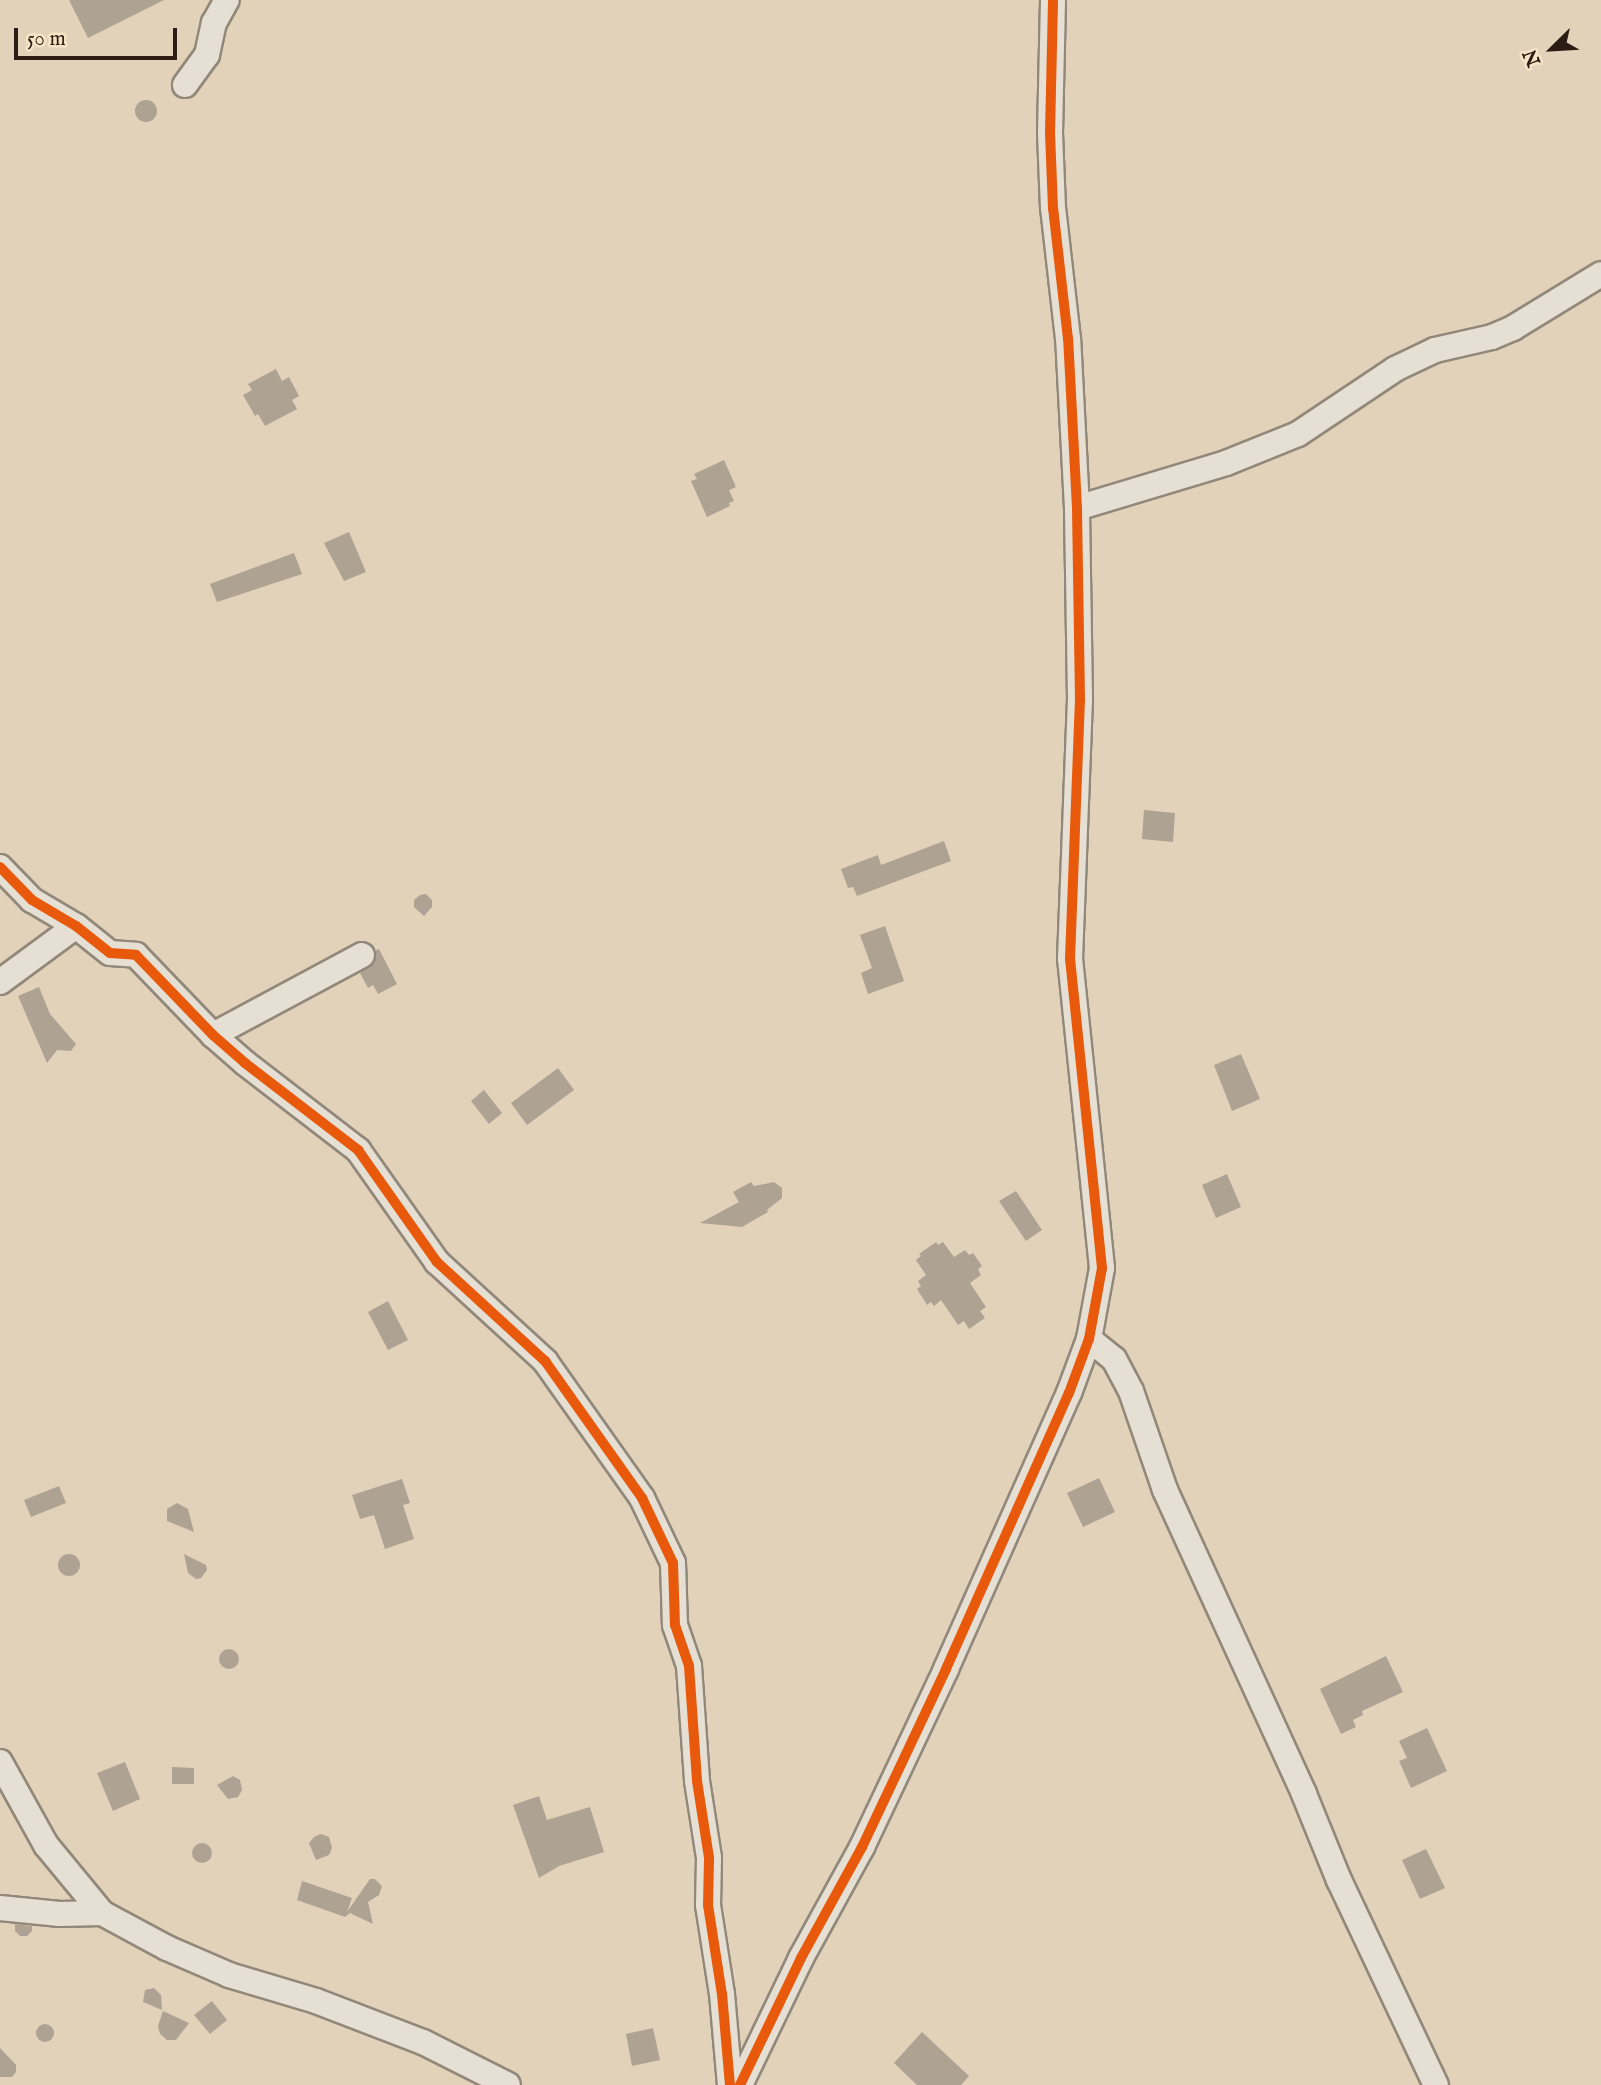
<!DOCTYPE html>
<style>
body{margin:0}
#map{position:relative;width:1601px;height:2085px;overflow:hidden;background:#e2d2ba;font-family:"IM FELL English",serif}
div>[style]{position:absolute}
.building>*{inset:0;background:#aea292}
.round{border-radius:50%}
.roads{filter:drop-shadow(2px 0 #92887a) drop-shadow(-2px 0 #92887a) drop-shadow(0 2px #92887a) drop-shadow(0 -2px #92887a)}
.minor>*{height:24px;margin:-12px;padding:0 12px;transform-origin:12px;border-radius:12px;background:#e6dfd3}
.cycleway>*{height:10px;margin:-5px;padding:0 5px;transform-origin:5px;border-radius:5px;background:#e8590c}
span{translate:-50% -50%;white-space:nowrap;text-align:center;line-height:1.15;-webkit-text-stroke:6px #f7e4c7;paint-order:stroke}
.north{position:absolute;left:1517px;top:14px;width:70px;height:70px;-webkit-text-stroke:5px #f7e4c7;paint-order:stroke;rotate:246deg;font-size:19px;font-weight:700;line-height:28px;text-align:center;color:#2b1d14}
.north::after{content:'';display:block;margin:auto;width:24px;height:32px;background:#2b1d14;clip-path:polygon(50% 0,100% 100%,50% 72%,0 100%)}
.scale{position:absolute;left:14px;top:28px;width:163px;height:32px;box-sizing:border-box;border:4px solid #2b1d14;border-top:0;padding-left:9px;font-size:21px;line-height:24px;white-space:nowrap;color:#2b1d14;-webkit-text-stroke:5px #f7e4c7;paint-order:stroke}
</style>
<div id="map">
<div class="building">
<div style="clip-path:polygon(69px 0,164px 0,88px 38px)"></div>
<div class="round" style="left:135px;top:100px;width:22px;height:22px"></div>
<div style="clip-path:polygon(276px 369px,282px 381px,289px 377px,299px 396px,292px 400px,297px 409px,265px 426px,258px 414px,255px 416px,243px 395px,252px 390px,248px 384px)"></div>
<div style="clip-path:polygon(724px 460px,736px 487px,729px 490px,734px 501px,729px 503px,730px 506px,707px 517px,691px 481px,697px 479px,694px 474px)"></div>
<div style="clip-path:polygon(349px 532px,366px 572px,344px 581px,324px 543px)"></div>
<div style="clip-path:polygon(294px 553px,302px 574px,217px 602px,210px 584px)"></div>
<div style="clip-path:polygon(1144px 810px,1175px 813px,1173px 842px,1142px 839px)"></div>
<div style="clip-path:polygon(944px 841px,951px 861px,857px 896px,853px 887px,848px 888px,841px 869px,878px 855px,881px 865px)"></div>
<div style="clip-path:polygon(426px 894px,432px 900px,432px 907px,424px 916px,414px 907px,414px 900px,420px 895px)"></div>
<div style="clip-path:polygon(885px 926px,904px 981px,868px 994px,861px 973px,872px 968px,860px 935px)"></div>
<div style="clip-path:polygon(379px 949px,397px 984px,378px 994px,373px 985px,368px 988px,360px 973px,374px 963px,376px 950px)"></div>
<div style="clip-path:polygon(39px 987px,50px 1014px,76px 1044px,71px 1051px,57px 1050px,47px 1063px,18px 996px)"></div>
<div style="clip-path:polygon(1241px 1054px,1260px 1099px,1232px 1111px,1214px 1065px)"></div>
<div style="clip-path:polygon(558px 1068px,574px 1090px,527px 1125px,511px 1103px)"></div>
<div style="clip-path:polygon(484px 1090px,502px 1113px,489px 1124px,471px 1101px)"></div>
<div style="clip-path:polygon(1227px 1174px,1241px 1207px,1216px 1218px,1202px 1185px)"></div>
<div style="clip-path:polygon(751px 1182px,754px 1186px,774px 1182px,782px 1188px,782px 1198px,767px 1210px,768px 1212px,742px 1227px,700px 1223px,739px 1202px,733px 1192px)"></div>
<div style="clip-path:polygon(1016px 1191px,1042px 1230px,1026px 1241px,999px 1201px)"></div>
<div style="clip-path:polygon(936px 1242px,938px 1245px,943px 1242px,954px 1257px,965px 1250px,969px 1255px,973px 1253px,982px 1266px,978px 1269px,981px 1275px,970px 1283px,986px 1307px,980px 1311px,985px 1318px,969px 1329px,964px 1321px,958px 1325px,941px 1300px,934px 1306px,931px 1302px,927px 1305px,917px 1289px,921px 1286px,918px 1281px,926px 1275px,916px 1260px,921px 1256px,919px 1254px)"></div>
<div style="clip-path:polygon(388px 1301px,408px 1340px,388px 1350px,368px 1312px)"></div>
<div style="clip-path:polygon(1099px 1478px,1115px 1512px,1083px 1527px,1067px 1493px)"></div>
<div style="clip-path:polygon(402px 1479px,410px 1503px,403px 1505px,414px 1539px,385px 1549px,374px 1515px,360px 1519px,352px 1495px)"></div>
<div style="clip-path:polygon(59px 1486px,66px 1503px,31px 1517px,24px 1500px)"></div>
<div style="clip-path:polygon(177px 1503px,188px 1509px,194px 1532px,167px 1521px,167px 1509px)"></div>
<div class="round" style="left:58px;top:1554px;width:22px;height:22px"></div>
<div style="clip-path:polygon(184px 1554px,206px 1565px,207px 1570px,201px 1578px,196px 1579px,188px 1573px)"></div>
<div class="round" style="left:219px;top:1649px;width:20px;height:20px"></div>
<div style="clip-path:polygon(1386px 1656px,1403px 1692px,1362px 1711px,1363px 1715px,1353px 1720px,1356px 1727px,1341px 1734px,1320px 1689px)"></div>
<div style="clip-path:polygon(1427px 1728px,1447px 1771px,1411px 1788px,1399px 1761px,1407px 1758px,1399px 1741px)"></div>
<div style="clip-path:polygon(125px 1762px,140px 1799px,113px 1811px,97px 1773px)"></div>
<div style="clip-path:polygon(172px 1767px,194px 1768px,194px 1784px,172px 1784px)"></div>
<div style="clip-path:polygon(233px 1776px,240px 1780px,242px 1790px,238px 1797px,228px 1799px,217px 1785px)"></div>
<div style="clip-path:polygon(539px 1796px,547px 1820px,590px 1807px,604px 1852px,559px 1866px,539px 1878px,513px 1805px)"></div>
<div style="clip-path:polygon(321px 1834px,329px 1837px,332px 1848px,329px 1855px,316px 1860px,309px 1843px,314px 1837px)"></div>
<div class="round" style="left:192px;top:1843px;width:20px;height:20px"></div>
<div style="clip-path:polygon(1426px 1849px,1445px 1888px,1420px 1899px,1402px 1860px)"></div>
<div style="clip-path:polygon(370px 1879px,375px 1879px,382px 1886px,379px 1895px,368px 1902px,373px 1924px,350px 1913px,345px 1917px,297px 1900px,302px 1881px,352px 1898px,347px 1912px)"></div>
<div style="clip-path:polygon(15px 1924px,32px 1926px,32px 1931px,27px 1936px,20px 1936px,15px 1931px)"></div>
<div style="clip-path:polygon(154px 1988px,161px 1995px,162px 2010px,143px 2002px,145px 1990px)"></div>
<div style="clip-path:polygon(212px 2001px,227px 2020px,210px 2034px,194px 2015px)"></div>
<div style="clip-path:polygon(163px 2011px,189px 2023px,176px 2040px,167px 2040px,160px 2034px,158px 2026px)"></div>
<div class="round" style="left:36px;top:2024px;width:18px;height:18px"></div>
<div style="clip-path:polygon(653px 2028px,660px 2060px,632px 2066px,626px 2034px)"></div>
<div style="clip-path:polygon(922px 2032px,969px 2076px,961px 2085px,917px 2085px,894px 2063px)"></div>
<div style="clip-path:polygon(0 2048px,16px 2065px,16px 2072px,12px 2077px,0 2077px)"></div>
</div>
<div class="roads">
<div class="minor">
<div style="left:185px;top:85px;width:37px;rotate:-54deg"></div>
<div style="left:207px;top:55px;width:33px;rotate:-78deg"></div>
<div style="left:214px;top:23px;width:26px;rotate:-61deg"></div>
<div style="left:1077px;top:508px;width:156px;rotate:-16.8deg"></div>
<div style="left:1226px;top:463px;width:78px;rotate:-21.9deg"></div>
<div style="left:1298px;top:434px;width:117px;rotate:-33.8deg"></div>
<div style="left:1395px;top:369px;width:44px;rotate:-25.4deg"></div>
<div style="left:1435px;top:350px;width:58px;rotate:-12.8deg"></div>
<div style="left:1492px;top:337px;width:23px;rotate:-23deg"></div>
<div style="left:1513px;top:328px;width:103px;rotate:-31.5deg"></div>
<div style="left:0;top:867px;width:46px;rotate:45.9deg"></div>
<div style="left:32px;top:900px;width:51px;rotate:30.6deg"></div>
<div style="left:76px;top:926px;width:43px;rotate:38.5deg"></div>
<div style="left:110px;top:953px;width:26px;rotate:4deg"></div>
<div style="left:136px;top:955px;width:111px;rotate:46.1deg"></div>
<div style="left:213px;top:1035px;width:43px;rotate:41.2deg"></div>
<div style="left:245px;top:1063px;width:143px;rotate:37.6deg"></div>
<div style="left:358px;top:1150px;width:137px;rotate:54.8deg"></div>
<div style="left:437px;top:1262px;width:147px;rotate:42.5deg"></div>
<div style="left:545px;top:1361px;width:168px;rotate:54.7deg"></div>
<div style="left:642px;top:1498px;width:72px;rotate:64.5deg"></div>
<div style="left:673px;top:1563px;width:62px;rotate:88.2deg"></div>
<div style="left:675px;top:1625px;width:43px;rotate:71.1deg"></div>
<div style="left:689px;top:1666px;width:115px;rotate:86deg"></div>
<div style="left:697px;top:1781px;width:78px;rotate:81.1deg"></div>
<div style="left:709px;top:1858px;width:47px;rotate:91.2deg"></div>
<div style="left:708px;top:1905px;width:90px;rotate:81.1deg"></div>
<div style="left:722px;top:1994px;width:91px;rotate:85deg"></div>
<div style="left:0;top:982px;width:94px;rotate:-36.4deg"></div>
<div style="left:213px;top:1035px;width:169px;rotate:-28.2deg"></div>
<div style="left:1089px;top:1339px;width:32px;rotate:39deg"></div>
<div style="left:1114px;top:1359px;width:36px;rotate:62deg"></div>
<div style="left:1131px;top:1391px;width:105px;rotate:71deg"></div>
<div style="left:1165px;top:1490px;width:334px;rotate:65.4deg"></div>
<div style="left:1304px;top:1794px;width:93px;rotate:67.9deg"></div>
<div style="left:1339px;top:1880px;width:227px;rotate:64.7deg"></div>
<div style="left:0;top:1762px;width:95px;rotate:61deg"></div>
<div style="left:46px;top:1845px;width:88px;rotate:50.5deg"></div>
<div style="left:102px;top:1913px;width:74px;rotate:28.3deg"></div>
<div style="left:167px;top:1948px;width:68px;rotate:23.5deg"></div>
<div style="left:229px;top:1975px;width:91px;rotate:16.6deg"></div>
<div style="left:316px;top:2001px;width:115px;rotate:21deg"></div>
<div style="left:423px;top:2042px;width:95px;rotate:26.8deg"></div>
<div style="left:0;top:1908px;width:60px;rotate:5.7deg"></div>
<div style="left:60px;top:1914px;width:42px;rotate:-1.4deg"></div>
<div style="left:740px;top:2085px;width:141px;rotate:-64.3deg"></div>
<div style="left:801px;top:1958px;width:127px;rotate:-61.2deg"></div>
<div style="left:862px;top:1847px;width:197px;rotate:-64.7deg"></div>
<div style="left:946px;top:1669px;width:302px;rotate:-66deg"></div>
<div style="left:1069px;top:1393px;width:58px;rotate:-69.7deg"></div>
<div style="left:1089px;top:1339px;width:72px;rotate:-79.6deg"></div>
<div style="left:1102px;top:1268px;width:311px;rotate:-95.9deg"></div>
<div style="left:1070px;top:959px;width:259px;rotate:-87.8deg"></div>
<div style="left:1080px;top:700px;width:192px;rotate:-90.9deg"></div>
<div style="left:1077px;top:508px;width:169px;rotate:-93deg"></div>
<div style="left:1068px;top:339px;width:132px;rotate:-96.5deg"></div>
<div style="left:1053px;top:208px;width:75px;rotate:-92.3deg"></div>
<div style="left:1050px;top:133px;width:133px;rotate:-88.7deg"></div>
</div>
</div>
<div class="cycleway">
<div style="left:0;top:867px;width:46px;rotate:45.9deg"></div>
<div style="left:32px;top:900px;width:51px;rotate:30.6deg"></div>
<div style="left:76px;top:926px;width:43px;rotate:38.5deg"></div>
<div style="left:110px;top:953px;width:26px;rotate:4deg"></div>
<div style="left:136px;top:955px;width:111px;rotate:46.1deg"></div>
<div style="left:213px;top:1035px;width:43px;rotate:41.2deg"></div>
<div style="left:245px;top:1063px;width:143px;rotate:37.6deg"></div>
<div style="left:358px;top:1150px;width:137px;rotate:54.8deg"></div>
<div style="left:437px;top:1262px;width:147px;rotate:42.5deg"></div>
<div style="left:545px;top:1361px;width:168px;rotate:54.7deg"></div>
<div style="left:642px;top:1498px;width:72px;rotate:64.5deg"></div>
<div style="left:673px;top:1563px;width:62px;rotate:88.2deg"></div>
<div style="left:675px;top:1625px;width:43px;rotate:71.1deg"></div>
<div style="left:689px;top:1666px;width:115px;rotate:86deg"></div>
<div style="left:697px;top:1781px;width:78px;rotate:81.1deg"></div>
<div style="left:709px;top:1858px;width:47px;rotate:91.2deg"></div>
<div style="left:708px;top:1905px;width:90px;rotate:81.1deg"></div>
<div style="left:722px;top:1994px;width:91px;rotate:85deg"></div>
<div style="left:740px;top:2085px;width:141px;rotate:-64.3deg"></div>
<div style="left:801px;top:1958px;width:127px;rotate:-61.2deg"></div>
<div style="left:862px;top:1847px;width:197px;rotate:-64.7deg"></div>
<div style="left:946px;top:1669px;width:302px;rotate:-66deg"></div>
<div style="left:1069px;top:1393px;width:58px;rotate:-69.7deg"></div>
<div style="left:1089px;top:1339px;width:72px;rotate:-79.6deg"></div>
<div style="left:1102px;top:1268px;width:311px;rotate:-95.9deg"></div>
<div style="left:1070px;top:959px;width:259px;rotate:-87.8deg"></div>
<div style="left:1080px;top:700px;width:192px;rotate:-90.9deg"></div>
<div style="left:1077px;top:508px;width:169px;rotate:-93deg"></div>
<div style="left:1068px;top:339px;width:132px;rotate:-96.5deg"></div>
<div style="left:1053px;top:208px;width:75px;rotate:-92.3deg"></div>
<div style="left:1050px;top:133px;width:133px;rotate:-88.7deg"></div>
</div>
<div class="north">N</div>
<div class="scale">50 m</div>
</div>
